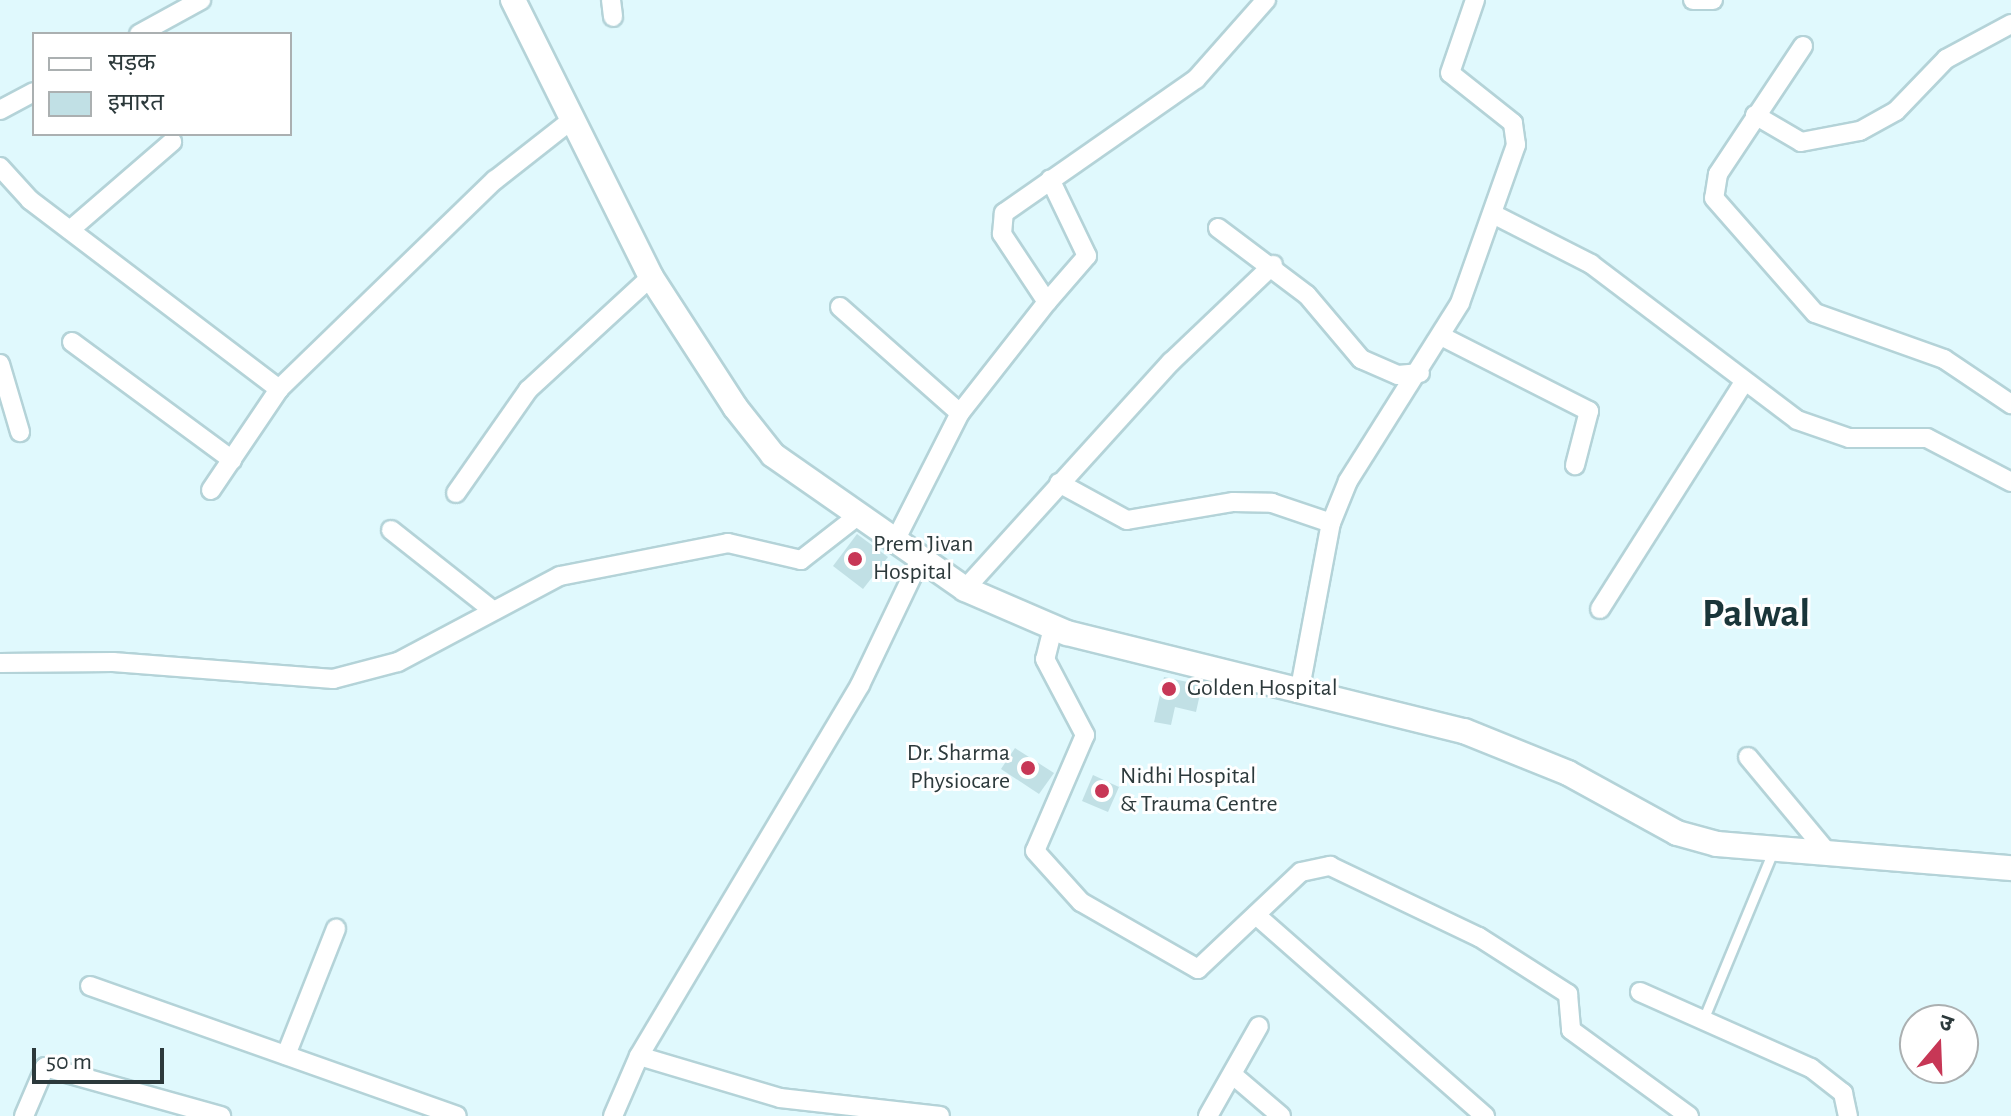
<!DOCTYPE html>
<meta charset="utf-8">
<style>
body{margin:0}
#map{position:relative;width:2011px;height:1116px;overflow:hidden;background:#e0f9fd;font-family:"Alegreya Sans","Noto Sans Devanagari",sans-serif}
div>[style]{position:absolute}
.building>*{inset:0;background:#c1e0e5}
.roads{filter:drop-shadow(2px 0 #b4d3d8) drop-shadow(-2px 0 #b4d3d8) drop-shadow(0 2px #b4d3d8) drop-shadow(0 -2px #b4d3d8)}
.lane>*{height:9px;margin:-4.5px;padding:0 4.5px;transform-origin:4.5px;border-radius:4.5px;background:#fff}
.street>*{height:18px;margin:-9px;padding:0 9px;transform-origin:9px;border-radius:9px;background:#fff}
.secondary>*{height:24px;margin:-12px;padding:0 12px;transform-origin:12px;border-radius:12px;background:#fff}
.dots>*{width:22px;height:22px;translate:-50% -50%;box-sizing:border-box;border:4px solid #fff;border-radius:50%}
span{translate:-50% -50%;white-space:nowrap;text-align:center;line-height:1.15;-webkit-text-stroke:6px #fff;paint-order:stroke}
.poi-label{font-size:24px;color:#2c393b}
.left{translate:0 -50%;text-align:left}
.right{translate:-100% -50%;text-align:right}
.town-label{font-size:40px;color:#1a3539;font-weight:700}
.legend{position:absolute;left:32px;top:32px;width:260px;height:104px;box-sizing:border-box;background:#fff;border:2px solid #abb0b1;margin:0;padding:10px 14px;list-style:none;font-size:24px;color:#2c393b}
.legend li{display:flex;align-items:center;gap:16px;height:40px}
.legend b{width:40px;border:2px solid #abb0b1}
.north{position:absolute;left:1899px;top:1004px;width:80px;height:80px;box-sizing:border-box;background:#fff;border:2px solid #abb0b1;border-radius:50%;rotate:19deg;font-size:22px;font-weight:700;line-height:32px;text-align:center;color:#2c393b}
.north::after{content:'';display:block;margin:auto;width:28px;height:36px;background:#c73756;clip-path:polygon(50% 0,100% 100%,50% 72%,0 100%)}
.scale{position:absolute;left:32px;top:1048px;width:132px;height:36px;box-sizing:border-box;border:4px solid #2c393b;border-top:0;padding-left:10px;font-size:24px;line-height:28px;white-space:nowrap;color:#2c393b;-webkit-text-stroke:6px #fff;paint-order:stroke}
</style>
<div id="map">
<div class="building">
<div style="clip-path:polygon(857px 534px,888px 557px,863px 589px,833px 566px)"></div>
<div style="clip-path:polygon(1164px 677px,1202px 685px,1196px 712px,1175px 707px,1171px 725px,1154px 722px)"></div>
<div style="clip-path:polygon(1015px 748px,1054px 773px,1039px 794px,1001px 769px)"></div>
<div style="clip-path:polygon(1093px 775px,1119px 787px,1108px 812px,1082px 801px)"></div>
</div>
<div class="roads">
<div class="lane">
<div style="left:1703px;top:1020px;width:185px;rotate:-67.5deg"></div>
</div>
<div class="street">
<div style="left:611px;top:0;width:17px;rotate:83deg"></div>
<div style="left:1693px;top:0;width:20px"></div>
<div style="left:139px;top:34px;width:71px;rotate:-28.7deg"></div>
<div style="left:1803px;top:46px;width:154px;rotate:123.6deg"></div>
<div style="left:1718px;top:174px;width:24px;rotate:99deg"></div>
<div style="left:1714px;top:198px;width:153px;rotate:48.7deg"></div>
<div style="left:1815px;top:313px;width:137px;rotate:19.6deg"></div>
<div style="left:1944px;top:359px;width:81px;rotate:33.9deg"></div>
<div style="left:0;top:110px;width:38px;rotate:-28deg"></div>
<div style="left:1755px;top:115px;width:53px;rotate:30.4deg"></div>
<div style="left:1801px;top:142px;width:60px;rotate:-10.6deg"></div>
<div style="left:1860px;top:131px;width:41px;rotate:-29.1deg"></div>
<div style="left:1896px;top:111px;width:72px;rotate:-46.1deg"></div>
<div style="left:1946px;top:59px;width:74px;rotate:-28.3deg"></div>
<div style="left:0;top:167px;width:45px;rotate:47.7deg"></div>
<div style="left:30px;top:200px;width:313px;rotate:37.2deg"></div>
<div style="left:1495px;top:215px;width:108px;rotate:27deg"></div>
<div style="left:1591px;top:264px;width:258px;rotate:37.1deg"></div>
<div style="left:1797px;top:420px;width:55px;rotate:19.1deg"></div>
<div style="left:1849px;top:438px;width:78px"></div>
<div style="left:1927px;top:438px;width:95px;rotate:27.6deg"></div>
<div style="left:1218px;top:228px;width:111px;rotate:37deg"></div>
<div style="left:1307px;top:295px;width:84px;rotate:49.8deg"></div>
<div style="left:1361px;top:359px;width:40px;rotate:23.4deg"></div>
<div style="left:1398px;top:375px;width:22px;rotate:-5deg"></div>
<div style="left:70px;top:230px;width:135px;rotate:-40.8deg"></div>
<div style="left:1047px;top:302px;width:61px;rotate:-49deg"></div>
<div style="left:1087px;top:256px;width:85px;rotate:-115.7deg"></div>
<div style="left:840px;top:307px;width:160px;rotate:41.5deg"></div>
<div style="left:1441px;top:336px;width:166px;rotate:26.9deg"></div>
<div style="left:1589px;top:411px;width:56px;rotate:104.5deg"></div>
<div style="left:72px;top:342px;width:199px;rotate:36.4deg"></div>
<div style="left:0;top:364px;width:71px;rotate:73.6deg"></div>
<div style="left:1059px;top:483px;width:77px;rotate:28.6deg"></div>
<div style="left:1127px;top:520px;width:108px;rotate:-9.6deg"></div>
<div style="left:1233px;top:502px;width:39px;rotate:1deg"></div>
<div style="left:1272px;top:503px;width:62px;rotate:18.7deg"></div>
<div style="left:211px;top:490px;width:122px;rotate:-56deg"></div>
<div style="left:279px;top:389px;width:301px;rotate:-44.1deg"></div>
<div style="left:495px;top:180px;width:100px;rotate:-38.1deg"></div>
<div style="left:456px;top:493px;width:126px;rotate:-55deg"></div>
<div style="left:528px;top:390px;width:167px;rotate:-42.6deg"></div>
<div style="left:391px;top:530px;width:127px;rotate:38.3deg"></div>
<div style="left:894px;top:543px;width:146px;rotate:-63.1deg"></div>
<div style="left:960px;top:413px;width:141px;rotate:-51.9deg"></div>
<div style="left:1047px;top:302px;width:82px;rotate:-123.5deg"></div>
<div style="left:1002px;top:234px;width:21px;rotate:-85deg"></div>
<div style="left:1004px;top:213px;width:234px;rotate:-34.9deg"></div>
<div style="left:1196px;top:79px;width:106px;rotate:-48.5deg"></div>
<div style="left:965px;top:589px;width:307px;rotate:-47.8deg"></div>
<div style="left:1171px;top:362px;width:141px;rotate:-43.6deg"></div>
<div style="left:1600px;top:609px;width:269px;rotate:-57.6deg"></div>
<div style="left:1053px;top:628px;width:32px;rotate:104deg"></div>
<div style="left:1045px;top:659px;width:86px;rotate:62.2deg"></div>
<div style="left:1085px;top:735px;width:126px;rotate:113.3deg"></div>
<div style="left:1035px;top:851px;width:69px;rotate:48deg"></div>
<div style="left:1081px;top:902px;width:135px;rotate:29.8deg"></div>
<div style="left:1198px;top:969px;width:141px;rotate:-43.3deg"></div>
<div style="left:1301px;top:872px;width:30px;rotate:-12deg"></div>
<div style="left:1330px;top:866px;width:165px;rotate:25.5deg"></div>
<div style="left:1479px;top:937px;width:106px;rotate:32.6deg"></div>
<div style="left:1568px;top:994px;width:36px;rotate:85deg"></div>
<div style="left:1571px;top:1030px;width:146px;rotate:36.1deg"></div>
<div style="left:0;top:663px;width:113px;rotate:-0.5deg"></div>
<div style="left:113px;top:662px;width:221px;rotate:4.4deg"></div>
<div style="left:333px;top:679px;width:67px;rotate:-14.7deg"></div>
<div style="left:398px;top:662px;width:183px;rotate:-28deg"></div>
<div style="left:560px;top:576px;width:171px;rotate:-11.1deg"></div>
<div style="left:728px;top:543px;width:75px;rotate:13.1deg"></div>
<div style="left:801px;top:560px;width:68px;rotate:-37.9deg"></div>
<div style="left:1300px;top:688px;width:168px;rotate:-79.4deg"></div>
<div style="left:1331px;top:523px;width:45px;rotate:-68deg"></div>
<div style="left:1348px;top:481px;width:210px;rotate:-57.8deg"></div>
<div style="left:1460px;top:303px;width:168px;rotate:-70.5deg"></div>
<div style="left:1516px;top:145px;width:22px;rotate:-98deg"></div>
<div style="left:1513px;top:123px;width:80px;rotate:-141.6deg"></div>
<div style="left:1450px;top:73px;width:77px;rotate:-71.1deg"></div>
<div style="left:1748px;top:757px;width:125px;rotate:50.2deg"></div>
<div style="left:1256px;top:915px;width:305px;rotate:41.3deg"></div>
<div style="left:90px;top:986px;width:389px;rotate:19.5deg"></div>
<div style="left:1640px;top:992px;width:187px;rotate:24deg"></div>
<div style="left:1811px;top:1068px;width:41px;rotate:38deg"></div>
<div style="left:1843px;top:1093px;width:24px;rotate:78deg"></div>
<div style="left:286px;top:1055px;width:136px;rotate:-68.4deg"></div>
<div style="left:639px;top:1056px;width:147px;rotate:16.6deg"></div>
<div style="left:780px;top:1098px;width:161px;rotate:6.4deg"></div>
<div style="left:1233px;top:1075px;width:63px;rotate:40.5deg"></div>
<div style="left:24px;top:1116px;width:53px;rotate:-66.8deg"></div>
<div style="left:45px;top:1067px;width:183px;rotate:15.6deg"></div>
<div style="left:613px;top:1116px;width:65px;rotate:-66.6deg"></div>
<div style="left:639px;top:1056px;width:432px;rotate:-59.2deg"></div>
<div style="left:860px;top:685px;width:136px;rotate:-64.4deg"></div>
<div style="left:1208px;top:1116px;width:103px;rotate:-60.5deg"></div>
</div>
<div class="secondary">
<div style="left:513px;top:0;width:309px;rotate:63.5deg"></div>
<div style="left:651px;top:277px;width:155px;rotate:57.1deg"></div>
<div style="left:735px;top:407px;width:61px;rotate:51.6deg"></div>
<div style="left:773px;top:455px;width:234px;rotate:34.9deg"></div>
<div style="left:965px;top:589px;width:111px;rotate:23.3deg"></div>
<div style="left:1067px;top:633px;width:409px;rotate:13.9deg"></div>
<div style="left:1464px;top:731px;width:112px;rotate:22deg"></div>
<div style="left:1568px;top:773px;width:124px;rotate:28.8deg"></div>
<div style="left:1677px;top:833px;width:41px;rotate:15.4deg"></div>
<div style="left:1717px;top:844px;width:295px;rotate:4.7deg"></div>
</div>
</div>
<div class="dots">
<div style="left:855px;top:559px;background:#c73756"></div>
<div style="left:1169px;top:689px;background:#c73756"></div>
<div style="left:1028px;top:768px;background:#c73756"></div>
<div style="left:1102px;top:791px;background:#c73756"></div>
</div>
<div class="poi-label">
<span class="left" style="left:873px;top:559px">Prem Jivan<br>Hospital</span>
<span class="left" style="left:1187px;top:689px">Golden Hospital</span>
<span class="right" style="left:1010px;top:768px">Dr. Sharma<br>Physiocare</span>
<span class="left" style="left:1120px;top:791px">Nidhi Hospital<br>&amp; Trauma Centre</span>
</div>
<div class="town-label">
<span style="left:1756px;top:614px">Palwal</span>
</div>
<ul class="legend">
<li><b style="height:10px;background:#fff"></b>सड़क</li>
<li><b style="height:22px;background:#c1e0e5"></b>इमारत</li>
</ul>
<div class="north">उ</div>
<div class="scale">50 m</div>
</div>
